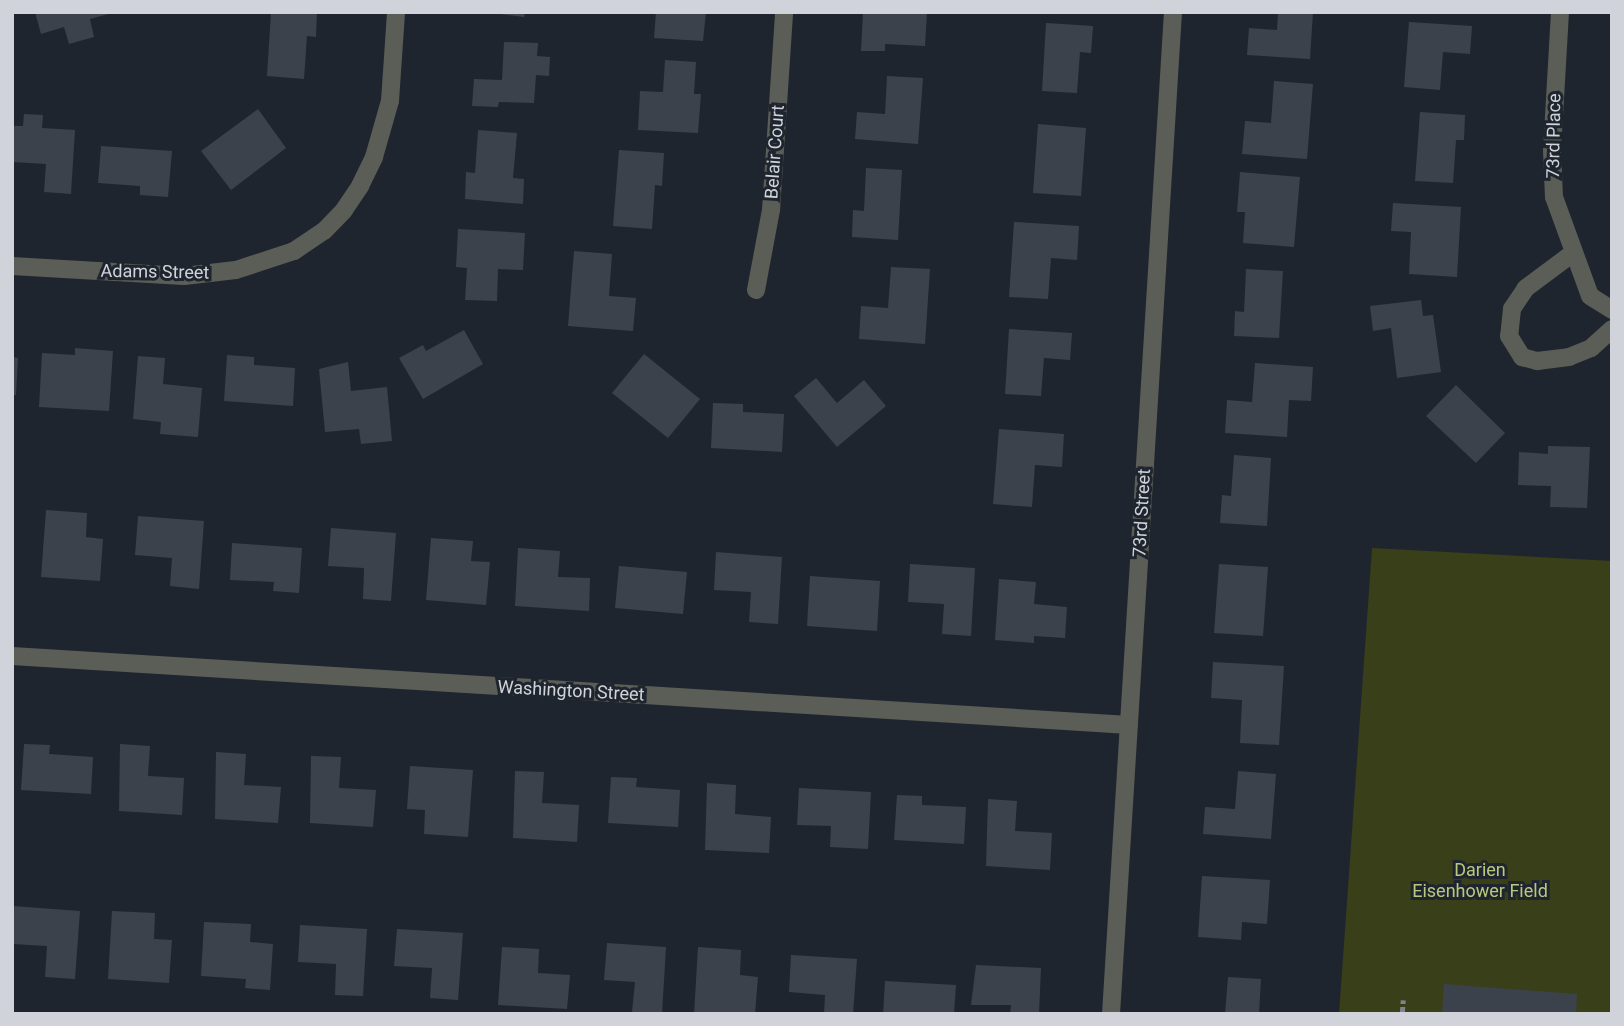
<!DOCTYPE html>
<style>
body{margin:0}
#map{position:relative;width:1624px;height:1026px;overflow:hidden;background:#1f252e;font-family:Roboto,sans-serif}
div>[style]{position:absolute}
.green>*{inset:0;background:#383f19}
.building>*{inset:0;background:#3c424c}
.path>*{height:4.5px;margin-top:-2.25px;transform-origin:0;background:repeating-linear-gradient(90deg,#7f848c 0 7px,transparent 0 10.5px)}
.minor>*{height:18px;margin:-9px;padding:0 9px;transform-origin:9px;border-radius:9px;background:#5b5d57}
span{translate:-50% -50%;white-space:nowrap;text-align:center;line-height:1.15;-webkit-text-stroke:6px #1f252e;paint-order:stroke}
.street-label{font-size:18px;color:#d0d4da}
.park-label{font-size:18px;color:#bac87d}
.frame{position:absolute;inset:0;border:14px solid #d0d4da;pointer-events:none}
</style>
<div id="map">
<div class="green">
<div style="clip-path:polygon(1372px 548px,1612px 561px,1612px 1014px,1339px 1014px)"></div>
</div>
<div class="building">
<div style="clip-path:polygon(35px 12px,111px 12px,112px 13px,90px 19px,94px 37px,69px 44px,64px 27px,41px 34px)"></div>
<div style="clip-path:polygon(271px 12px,317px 12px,316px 37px,307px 36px,304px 79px,267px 76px)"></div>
<div style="clip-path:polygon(484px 12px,525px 12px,524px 17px)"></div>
<div style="clip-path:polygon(656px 12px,706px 12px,703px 41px,654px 38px)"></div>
<div style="clip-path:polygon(863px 12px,927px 12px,925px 46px,885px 44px,885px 51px,861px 51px)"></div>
<div style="clip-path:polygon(1278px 12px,1313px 12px,1310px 59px,1247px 55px,1249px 28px,1277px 30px)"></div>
<div style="clip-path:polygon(1409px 22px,1472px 26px,1470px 54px,1443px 52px,1440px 90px,1404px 87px)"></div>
<div style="clip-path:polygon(1046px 23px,1093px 26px,1091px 53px,1080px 52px,1077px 93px,1042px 91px)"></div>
<div style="clip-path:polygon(504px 42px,538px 43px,537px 56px,550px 57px,549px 76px,536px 75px,534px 103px,499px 102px,498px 107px,472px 106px,474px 79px,502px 80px)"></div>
<div style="clip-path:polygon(665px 60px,696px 62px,694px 94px,701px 94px,698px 133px,638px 130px,640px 91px,663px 92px)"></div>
<div style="clip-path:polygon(887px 76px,923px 78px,918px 144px,855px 139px,857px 112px,885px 114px)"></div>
<div style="clip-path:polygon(1274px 81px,1313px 84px,1307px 159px,1242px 154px,1245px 121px,1271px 123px)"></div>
<div style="clip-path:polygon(258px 109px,286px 148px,231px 190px,201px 151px)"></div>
<div style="clip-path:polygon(1420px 112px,1465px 115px,1464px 140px,1456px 140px,1453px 183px,1415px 181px)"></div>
<div style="clip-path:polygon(24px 114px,43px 115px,42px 128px,75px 130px,71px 194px,44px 192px,46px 164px,12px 162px,12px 126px,23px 126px)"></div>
<div style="clip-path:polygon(1038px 124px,1086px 128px,1081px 196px,1033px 193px)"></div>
<div style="clip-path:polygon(478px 130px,517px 133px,513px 178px,524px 179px,523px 204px,465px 199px,466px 172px,475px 173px)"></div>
<div style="clip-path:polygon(101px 146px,172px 151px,168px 197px,140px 195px,140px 186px,98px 183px)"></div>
<div style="clip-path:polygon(619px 150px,664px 153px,662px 186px,655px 185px,652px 229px,613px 226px)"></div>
<div style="clip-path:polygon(866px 168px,902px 170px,898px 240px,852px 237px,853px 210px,864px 211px)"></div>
<div style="clip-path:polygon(1240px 172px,1300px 177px,1294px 247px,1243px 243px,1245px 212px,1237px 212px)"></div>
<div style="clip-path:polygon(1393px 203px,1461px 207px,1457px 277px,1409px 274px,1411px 232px,1391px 231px)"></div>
<div style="clip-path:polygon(1014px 222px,1079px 226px,1077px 260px,1051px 258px,1048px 299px,1009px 297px)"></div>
<div style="clip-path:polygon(458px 229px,525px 233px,523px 270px,498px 269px,497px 301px,465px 300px,467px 268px,456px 267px)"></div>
<div style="clip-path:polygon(574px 251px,612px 254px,609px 296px,636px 298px,633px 331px,568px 326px)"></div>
<div style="clip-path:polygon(891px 267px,930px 269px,925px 344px,859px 339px,861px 306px,888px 308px)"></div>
<div style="clip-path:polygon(1246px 269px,1283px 271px,1279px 338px,1234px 336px,1235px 311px,1244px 312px)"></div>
<div style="clip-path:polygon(1421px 300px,1423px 316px,1433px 315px,1441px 372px,1397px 378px,1391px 328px,1373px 331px,1370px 306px)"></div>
<div style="clip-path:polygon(1009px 329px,1072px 333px,1070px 360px,1044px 358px,1041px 396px,1005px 394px)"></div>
<div style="clip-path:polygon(464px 330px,483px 364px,423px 399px,399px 358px,423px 345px,426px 351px)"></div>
<div style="clip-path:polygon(75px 348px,113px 351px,109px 411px,39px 407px,42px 353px,75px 355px)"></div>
<div style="clip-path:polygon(644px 354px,700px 399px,668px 438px,612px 393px)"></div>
<div style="clip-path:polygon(227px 355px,254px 357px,254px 365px,295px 368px,293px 406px,224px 401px)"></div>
<div style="clip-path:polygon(138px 356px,165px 358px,163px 384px,202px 388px,198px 437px,160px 434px,161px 422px,133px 419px)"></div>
<div style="clip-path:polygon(12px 357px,18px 358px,16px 395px,12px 395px)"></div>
<div style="clip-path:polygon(348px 362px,351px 391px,387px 387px,392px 441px,361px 444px,359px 429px,325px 432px,319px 369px)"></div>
<div style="clip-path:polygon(1255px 363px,1313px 367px,1311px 401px,1289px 400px,1287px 437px,1225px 433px,1227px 400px,1252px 402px)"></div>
<div style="clip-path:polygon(816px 378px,837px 403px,864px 380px,886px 406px,837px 447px,794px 396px)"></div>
<div style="clip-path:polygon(1456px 385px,1505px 433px,1476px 463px,1426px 416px)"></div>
<div style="clip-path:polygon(713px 403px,743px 404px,743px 412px,784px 414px,782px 452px,711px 448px)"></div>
<div style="clip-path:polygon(999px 429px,1064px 434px,1062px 467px,1035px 465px,1032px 507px,993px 504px)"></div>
<div style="clip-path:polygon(1548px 446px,1590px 447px,1587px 508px,1550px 507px,1551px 486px,1518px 485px,1519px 452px,1548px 454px)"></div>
<div style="clip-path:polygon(1234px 455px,1271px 458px,1267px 526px,1220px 523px,1222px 495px,1231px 496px)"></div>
<div style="clip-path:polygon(46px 510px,87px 513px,86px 537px,103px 539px,100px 581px,41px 577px)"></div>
<div style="clip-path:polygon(138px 516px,204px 521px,199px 589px,170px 586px,172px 558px,135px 555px)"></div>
<div style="clip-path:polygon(331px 528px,396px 533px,391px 601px,363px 599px,364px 568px,328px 566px)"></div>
<div style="clip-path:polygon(431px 538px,473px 541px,471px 561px,490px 562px,486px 605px,426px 600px)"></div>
<div style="clip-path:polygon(232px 543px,302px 548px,299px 593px,273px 591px,274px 582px,230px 580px)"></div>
<div style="clip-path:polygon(518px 548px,560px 551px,558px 577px,590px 578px,589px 611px,515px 606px)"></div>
<div style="clip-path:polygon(716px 552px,782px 557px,778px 624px,749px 622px,751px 592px,714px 590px)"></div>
<div style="clip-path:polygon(910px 564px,975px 568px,971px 636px,942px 634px,944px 604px,908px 602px)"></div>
<div style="clip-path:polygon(1219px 564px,1268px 567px,1263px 636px,1214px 633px)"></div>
<div style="clip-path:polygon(619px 566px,687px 572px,683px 614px,615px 608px)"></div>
<div style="clip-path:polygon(810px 576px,880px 581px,877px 631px,807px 626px)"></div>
<div style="clip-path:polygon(999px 579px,1036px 582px,1034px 604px,1067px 607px,1065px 638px,1034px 636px,1034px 643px,995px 640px)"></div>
<div style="clip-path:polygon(1213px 662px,1284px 666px,1279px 745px,1240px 743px,1242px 700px,1211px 698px)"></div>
<div style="clip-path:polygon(24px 744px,50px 745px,49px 754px,93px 757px,91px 794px,21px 790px)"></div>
<div style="clip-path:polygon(120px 744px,150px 746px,148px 776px,184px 778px,182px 815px,119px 811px)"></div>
<div style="clip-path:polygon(216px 752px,246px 754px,244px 785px,281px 787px,278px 823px,215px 819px)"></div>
<div style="clip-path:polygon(311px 756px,341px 757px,339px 788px,376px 790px,373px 827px,310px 823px)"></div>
<div style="clip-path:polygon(410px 766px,473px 770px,468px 837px,424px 834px,425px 810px,407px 809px)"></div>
<div style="clip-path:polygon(515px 771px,544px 772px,542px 803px,579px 805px,577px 842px,513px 838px)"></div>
<div style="clip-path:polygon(1238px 771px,1276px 774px,1271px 839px,1203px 834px,1205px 807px,1235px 809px)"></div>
<div style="clip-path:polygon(611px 777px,637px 778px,636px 787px,680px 790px,678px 827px,608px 823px)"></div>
<div style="clip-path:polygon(707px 783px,736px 785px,735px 814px,771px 817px,769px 853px,705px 850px)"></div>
<div style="clip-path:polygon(799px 788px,871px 792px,868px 849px,830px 847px,831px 826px,797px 825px)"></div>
<div style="clip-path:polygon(897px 795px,922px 796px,922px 805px,966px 807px,964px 844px,894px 840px)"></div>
<div style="clip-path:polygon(988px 799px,1017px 801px,1015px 831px,1052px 833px,1050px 870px,986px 866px)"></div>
<div style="clip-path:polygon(1202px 876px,1270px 880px,1267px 924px,1242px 922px,1241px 940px,1198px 937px)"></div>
<div style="clip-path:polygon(13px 906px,80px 911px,75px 979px,45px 977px,47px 946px,12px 944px)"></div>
<div style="clip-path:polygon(112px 911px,155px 913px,154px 939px,172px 940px,169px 983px,108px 979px)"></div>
<div style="clip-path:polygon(204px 922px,251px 924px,250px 942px,273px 944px,270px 990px,245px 988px,246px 979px,201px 976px)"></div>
<div style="clip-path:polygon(300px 925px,367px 929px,363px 996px,335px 995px,336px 964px,298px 962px)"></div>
<div style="clip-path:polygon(397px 929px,463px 933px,458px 1000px,430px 998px,432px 968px,394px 966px)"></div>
<div style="clip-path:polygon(607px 943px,666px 947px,662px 1014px,632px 1012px,635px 982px,604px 980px)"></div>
<div style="clip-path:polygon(502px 947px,539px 949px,538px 973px,570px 975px,567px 1009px,498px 1005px)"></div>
<div style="clip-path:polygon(698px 947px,741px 950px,740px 975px,758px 977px,755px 1014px,694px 1014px)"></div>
<div style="clip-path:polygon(791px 955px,857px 959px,853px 1014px,824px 1014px,825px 995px,789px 992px)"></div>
<div style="clip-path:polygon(976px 965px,1041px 968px,1039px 1014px,1010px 1014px,1011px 1005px,971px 1005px)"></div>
<div style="clip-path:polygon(1228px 977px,1261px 979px,1259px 1014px,1225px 1014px)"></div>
<div style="clip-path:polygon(885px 981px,956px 985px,954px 1014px,883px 1014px)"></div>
<div style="clip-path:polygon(1444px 984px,1577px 994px,1576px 1014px,1442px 1014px)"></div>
</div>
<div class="path">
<div style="left:1402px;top:1014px;width:14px;rotate:-86deg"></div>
</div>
<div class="minor">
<div style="left:1560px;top:12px;width:138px;rotate:93.3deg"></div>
<div style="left:1552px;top:150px;width:47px;rotate:87.6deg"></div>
<div style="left:1554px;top:197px;width:105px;rotate:70deg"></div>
<div style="left:1590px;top:296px;width:26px;rotate:32deg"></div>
<div style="left:1573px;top:253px;width:59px;rotate:143.3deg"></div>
<div style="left:1526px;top:288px;width:25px;rotate:124deg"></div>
<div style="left:1512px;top:309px;width:27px;rotate:96deg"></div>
<div style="left:1509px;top:336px;width:25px;rotate:58deg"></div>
<div style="left:1522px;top:357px;width:16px;rotate:15deg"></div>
<div style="left:1537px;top:361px;width:32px;rotate:-7deg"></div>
<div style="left:1569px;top:357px;width:24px;rotate:-22deg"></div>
<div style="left:1591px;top:348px;width:28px;rotate:-42deg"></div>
<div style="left:12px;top:266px;width:172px;rotate:3.3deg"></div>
<div style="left:184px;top:276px;width:52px;rotate:-6.6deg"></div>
<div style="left:236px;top:270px;width:61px;rotate:-18.1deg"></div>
<div style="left:294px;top:251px;width:36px;rotate:-34deg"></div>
<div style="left:324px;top:231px;width:29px;rotate:-46deg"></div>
<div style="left:344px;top:210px;width:29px;rotate:-56deg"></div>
<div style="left:360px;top:186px;width:32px;rotate:-64deg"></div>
<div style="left:374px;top:157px;width:58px;rotate:-74.1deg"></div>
<div style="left:390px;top:101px;width:89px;rotate:-86.1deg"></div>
<div style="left:756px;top:290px;width:81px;rotate:-79.4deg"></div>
<div style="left:771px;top:210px;width:198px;rotate:-86.2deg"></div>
<div style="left:12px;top:656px;width:1119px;rotate:3.53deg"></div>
<div style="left:1111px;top:1014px;width:1004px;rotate:-86.46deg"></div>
</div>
<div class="street-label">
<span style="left:1554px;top:136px;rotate:-89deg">73rd Place</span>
<span style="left:775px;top:152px;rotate:-86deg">Belair Court</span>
<span style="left:155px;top:272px;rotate:1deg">Adams Street</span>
<span style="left:1142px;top:513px;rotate:-87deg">73rd Street</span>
<span style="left:571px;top:691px;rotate:3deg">Washington Street</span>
</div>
<div class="park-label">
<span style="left:1480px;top:881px">Darien<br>Eisenhower Field</span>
</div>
<div class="frame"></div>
</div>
